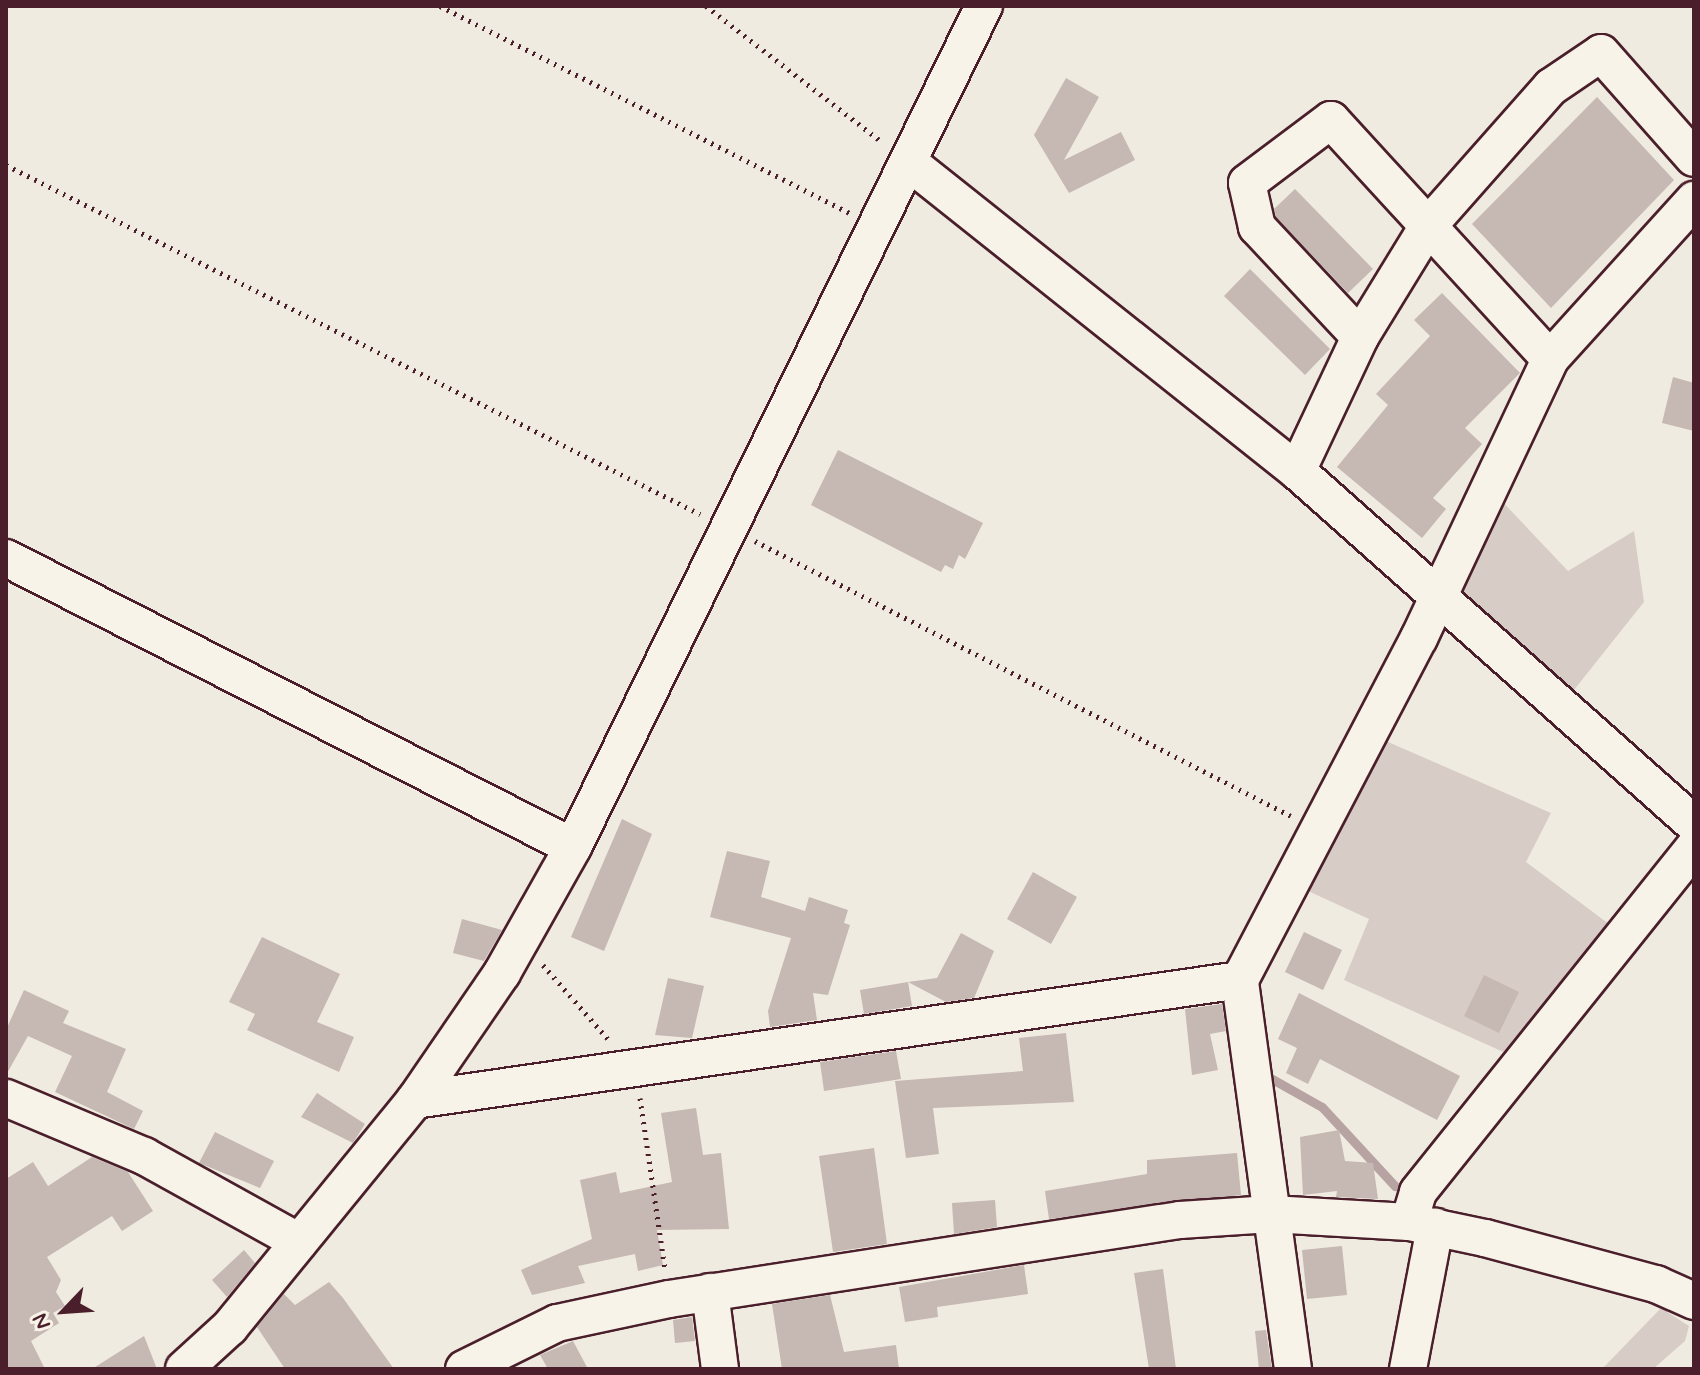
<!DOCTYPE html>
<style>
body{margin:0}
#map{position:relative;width:1700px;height:1375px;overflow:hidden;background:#f0ebe0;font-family:Mynerve,sans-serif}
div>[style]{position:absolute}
.green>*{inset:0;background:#d8cdc6}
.stream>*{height:9px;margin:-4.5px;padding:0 4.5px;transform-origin:4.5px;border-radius:4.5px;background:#b7a4a2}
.building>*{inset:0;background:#c6b8b3}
.path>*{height:5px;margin-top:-2.5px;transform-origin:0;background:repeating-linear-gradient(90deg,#4a1f2b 0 2px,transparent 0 8px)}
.roads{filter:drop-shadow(2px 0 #4a1f2b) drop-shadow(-2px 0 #4a1f2b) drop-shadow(0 2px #4a1f2b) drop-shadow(0 -2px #4a1f2b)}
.minor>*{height:36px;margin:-18px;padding:0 18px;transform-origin:18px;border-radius:18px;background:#f7f3e8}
span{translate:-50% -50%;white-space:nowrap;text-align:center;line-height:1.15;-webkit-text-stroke:6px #f7f3e8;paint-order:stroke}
.frame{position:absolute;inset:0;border:8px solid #4a1f2b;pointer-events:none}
.north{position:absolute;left:24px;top:1271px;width:80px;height:80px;-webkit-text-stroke:6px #f7f3e8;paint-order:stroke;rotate:245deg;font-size:22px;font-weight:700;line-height:32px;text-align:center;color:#4a1f2b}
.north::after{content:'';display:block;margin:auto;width:28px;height:36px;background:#4a1f2b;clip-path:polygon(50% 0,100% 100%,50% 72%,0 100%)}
</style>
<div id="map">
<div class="green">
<div style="clip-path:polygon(1499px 498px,1568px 571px,1634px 531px,1644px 602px,1570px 695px,1454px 592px)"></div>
<div style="clip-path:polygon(1379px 738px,1551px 813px,1526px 862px,1609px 924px,1510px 1055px,1344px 980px,1369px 919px,1306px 890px)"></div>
<div style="clip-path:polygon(1661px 1308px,1689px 1326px,1685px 1341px,1653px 1369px,1602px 1369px)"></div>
</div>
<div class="stream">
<div style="left:1265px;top:1075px;width:65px;rotate:29.3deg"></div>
<div style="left:1322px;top:1107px;width:108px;rotate:47.3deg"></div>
</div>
<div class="building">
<div style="clip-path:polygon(1066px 78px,1099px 97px,1064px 160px,1121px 132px,1135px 160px,1069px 193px,1034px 135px)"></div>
<div style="clip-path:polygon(1597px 97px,1674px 180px,1551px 308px,1472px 224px)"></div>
<div style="clip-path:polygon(1295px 189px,1373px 269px,1348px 293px,1276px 217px,1274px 209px)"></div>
<div style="clip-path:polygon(1250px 269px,1330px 349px,1305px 375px,1224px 296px)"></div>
<div style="clip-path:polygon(1442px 293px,1520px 373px,1465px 428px,1482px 444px,1433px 498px,1446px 509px,1422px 538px,1337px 467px,1388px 405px,1376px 394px,1430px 336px,1414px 320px)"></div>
<div style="clip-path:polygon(1673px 377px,1694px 383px,1694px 431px,1662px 423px)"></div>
<div style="clip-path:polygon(838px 450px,983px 523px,965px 559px,959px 555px,953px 569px,945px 565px,941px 572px,811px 505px)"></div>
<div style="clip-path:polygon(622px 819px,652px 834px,604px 951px,571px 937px)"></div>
<div style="clip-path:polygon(727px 851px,770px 861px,761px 897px,805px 911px,809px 897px,848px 910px,844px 923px,850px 925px,828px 995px,813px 993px,817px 1020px,770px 1027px,768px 1011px,791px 938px,710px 917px)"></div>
<div style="clip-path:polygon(1033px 872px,1077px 897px,1051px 944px,1007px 919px)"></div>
<div style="clip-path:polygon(462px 919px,502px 930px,484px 961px,453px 953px)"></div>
<div style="clip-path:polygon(1304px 932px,1342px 950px,1323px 990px,1285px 972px)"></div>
<div style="clip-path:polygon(961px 933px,994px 951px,974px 998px,946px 1002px,908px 982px,937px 978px)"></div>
<div style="clip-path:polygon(262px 937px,340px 974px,317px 1022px,354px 1037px,339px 1072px,247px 1030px,255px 1014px,229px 1002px)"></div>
<div style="clip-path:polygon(1484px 975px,1519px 992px,1499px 1033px,1464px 1016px)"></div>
<div style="clip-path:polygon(668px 978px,704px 986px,692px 1038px,655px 1035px)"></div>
<div style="clip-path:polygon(908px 982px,912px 1006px,864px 1014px,860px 990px)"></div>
<div style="clip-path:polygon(24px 990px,69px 1011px,63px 1023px,126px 1049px,107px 1092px,143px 1111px,134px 1129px,55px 1092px,72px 1056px,28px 1036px,6px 1075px,6px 1030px)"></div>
<div style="clip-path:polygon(1299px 993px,1460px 1076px,1437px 1120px,1320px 1059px,1308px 1084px,1286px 1073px,1297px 1048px,1278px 1039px)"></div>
<div style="clip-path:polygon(1222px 1004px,1226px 1031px,1210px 1034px,1218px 1070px,1192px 1075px,1185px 1009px)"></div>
<div style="clip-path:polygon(1066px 1033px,1074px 1102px,933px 1108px,939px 1154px,906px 1158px,895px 1081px,1023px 1071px,1019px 1038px)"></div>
<div style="clip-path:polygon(896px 1051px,901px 1079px,824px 1091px,820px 1062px)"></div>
<div style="clip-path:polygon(317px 1093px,365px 1124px,353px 1143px,301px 1117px)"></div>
<div style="clip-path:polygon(696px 1108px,703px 1155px,721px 1153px,729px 1229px,657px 1230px,663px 1265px,638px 1271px,635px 1254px,578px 1266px,585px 1283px,532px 1295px,521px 1270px,592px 1239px,580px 1180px,616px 1172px,620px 1193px,672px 1182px,661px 1113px)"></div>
<div style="clip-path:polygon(1339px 1130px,1345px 1161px,1373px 1163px,1378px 1199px,1336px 1197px,1337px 1191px,1303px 1195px,1300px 1137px)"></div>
<div style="clip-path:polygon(215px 1132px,274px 1161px,260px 1188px,199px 1163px)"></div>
<div style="clip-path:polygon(874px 1148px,887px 1244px,833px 1252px,819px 1156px)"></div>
<div style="clip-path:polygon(1237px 1153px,1241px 1195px,1049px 1219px,1045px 1191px,1147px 1174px,1147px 1160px)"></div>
<div style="clip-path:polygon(92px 1157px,128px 1172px,153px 1211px,122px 1231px,112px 1216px,47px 1257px,61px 1280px,56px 1292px,65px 1306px,53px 1313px,59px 1323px,31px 1341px,45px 1369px,6px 1369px,6px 1179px,33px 1162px,48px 1186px)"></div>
<div style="clip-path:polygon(995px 1200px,997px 1227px,954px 1234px,952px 1203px)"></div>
<div style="clip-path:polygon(1342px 1246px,1347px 1295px,1307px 1299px,1302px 1250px)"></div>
<div style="clip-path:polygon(244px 1250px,255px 1263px,227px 1297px,212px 1280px)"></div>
<div style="clip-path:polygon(1024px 1265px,1028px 1294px,937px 1307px,938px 1317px,905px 1322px,899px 1287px)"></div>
<div style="clip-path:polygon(1163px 1269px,1176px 1369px,1149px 1369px,1134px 1273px)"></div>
<div style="clip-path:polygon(329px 1282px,343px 1298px,394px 1369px,285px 1369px,257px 1327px,284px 1294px,295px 1305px)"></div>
<div style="clip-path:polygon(830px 1295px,844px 1352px,896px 1345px,899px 1369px,782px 1369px,772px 1304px)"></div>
<div style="clip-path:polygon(692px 1317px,695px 1341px,675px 1343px,673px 1320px)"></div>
<div style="clip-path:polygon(1266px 1330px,1272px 1369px,1259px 1369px,1255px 1331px)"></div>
<div style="clip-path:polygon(144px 1336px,157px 1369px,92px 1369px)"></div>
<div style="clip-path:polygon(573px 1341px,588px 1369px,548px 1369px,540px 1355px)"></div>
</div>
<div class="path">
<div style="left:440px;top:6px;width:459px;rotate:26.8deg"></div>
<div style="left:706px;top:6px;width:222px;rotate:37.7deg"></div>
<div style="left:6px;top:165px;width:777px;rotate:26.7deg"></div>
<div style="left:755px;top:541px;width:602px;rotate:27.16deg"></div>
<div style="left:543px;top:965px;width:98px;rotate:48.7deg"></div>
<div style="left:640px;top:1098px;width:174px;rotate:81.7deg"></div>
</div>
<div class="roads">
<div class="minor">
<div style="left:911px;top:164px;width:493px;rotate:38.5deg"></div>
<div style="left:1297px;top:471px;width:531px;rotate:41.64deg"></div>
<div style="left:1360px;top:337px;width:151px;rotate:-133.1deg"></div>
<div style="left:1257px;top:227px;width:45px;rotate:-102.8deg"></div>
<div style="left:1247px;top:183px;width:105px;rotate:-36.9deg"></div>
<div style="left:1331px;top:120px;width:324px;rotate:47.5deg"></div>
<div style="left:1297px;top:471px;width:148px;rotate:-64.8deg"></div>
<div style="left:1360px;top:337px;width:130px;rotate:-58.5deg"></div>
<div style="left:1428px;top:226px;width:186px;rotate:-48.5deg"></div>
<div style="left:1551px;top:87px;width:60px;rotate:-34.2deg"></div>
<div style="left:1601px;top:53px;width:140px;rotate:48.5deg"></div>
<div style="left:6px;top:558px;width:636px;rotate:27.01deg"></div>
<div style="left:6px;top:1098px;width:150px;rotate:22.8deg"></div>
<div style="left:144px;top:1156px;width:177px;rotate:29deg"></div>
<div style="left:415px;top:1100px;width:834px;rotate:-8.28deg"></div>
<div style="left:1409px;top:1222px;width:31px;rotate:-73deg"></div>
<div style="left:1418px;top:1192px;width:442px;rotate:-51.3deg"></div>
<div style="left:710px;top:1292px;width:78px;rotate:82.6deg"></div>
<div style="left:184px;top:1369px;width:62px;rotate:-42.4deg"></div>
<div style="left:230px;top:1327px;width:293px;rotate:-50.8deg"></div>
<div style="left:415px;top:1100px;width:154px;rotate:-55.6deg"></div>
<div style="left:502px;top:973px;width:145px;rotate:-60.6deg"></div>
<div style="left:573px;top:847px;width:936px;rotate:-63.96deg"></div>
<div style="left:464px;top:1369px;width:104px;rotate:-26.3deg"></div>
<div style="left:557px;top:1323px;width:115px;rotate:-12.1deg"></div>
<div style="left:669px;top:1299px;width:517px;rotate:-8.79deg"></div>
<div style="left:1180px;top:1220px;width:91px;rotate:-3.8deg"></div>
<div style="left:1271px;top:1214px;width:138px;rotate:3.3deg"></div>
<div style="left:1409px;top:1222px;width:78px;rotate:11.9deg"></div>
<div style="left:1485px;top:1238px;width:177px;rotate:15.1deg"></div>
<div style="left:1656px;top:1284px;width:42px;rotate:24.1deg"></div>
<div style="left:1293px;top:1369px;width:393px;rotate:-97.8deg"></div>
<div style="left:1240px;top:980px;width:386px;rotate:-62.4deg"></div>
<div style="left:1419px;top:638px;width:308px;rotate:-64.8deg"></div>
<div style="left:1550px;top:359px;width:215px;rotate:-47.8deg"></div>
<div style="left:1408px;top:1369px;width:145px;rotate:-79.2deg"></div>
</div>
</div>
<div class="frame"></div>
<div class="north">N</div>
</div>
